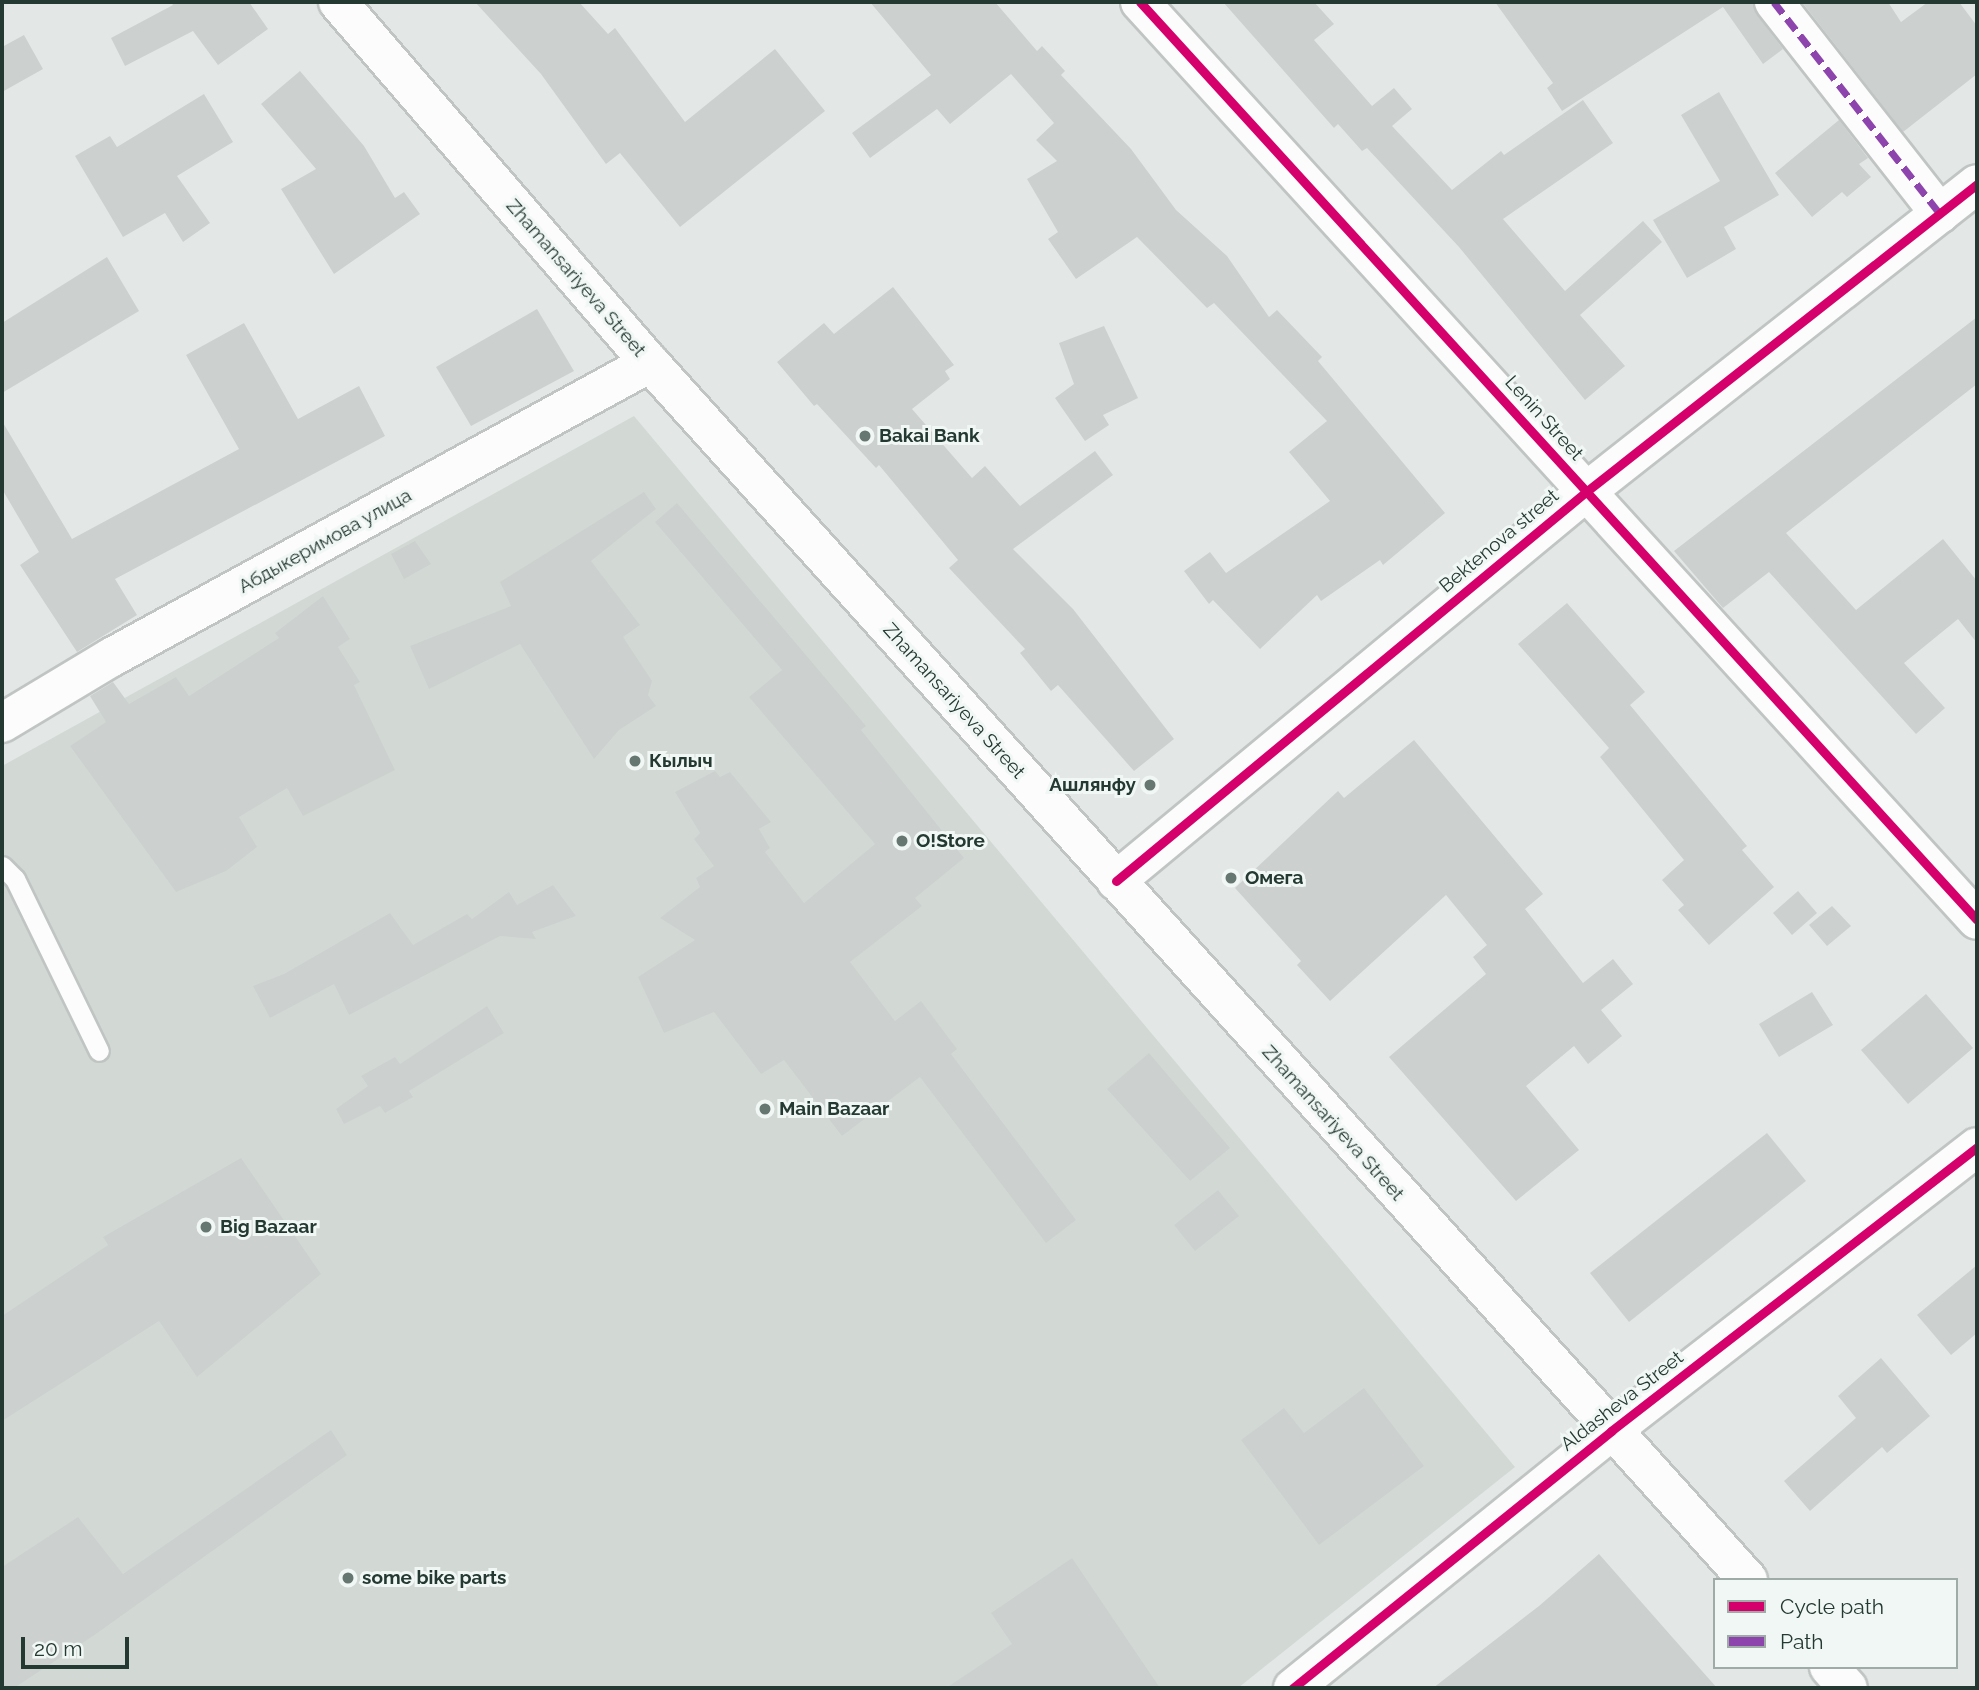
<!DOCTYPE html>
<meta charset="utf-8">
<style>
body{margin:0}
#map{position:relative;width:1979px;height:1690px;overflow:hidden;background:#e3e8e6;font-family:Raleway,sans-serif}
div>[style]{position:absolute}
.built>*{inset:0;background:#d2d9d5}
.building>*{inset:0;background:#ccd1cf}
.roads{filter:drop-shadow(2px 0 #c0c5c3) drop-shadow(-2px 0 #c0c5c3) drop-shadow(0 2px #c0c5c3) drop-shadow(0 -2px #c0c5c3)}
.service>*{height:19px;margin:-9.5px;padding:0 9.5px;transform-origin:9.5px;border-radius:9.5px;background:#fbfcfb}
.minor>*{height:38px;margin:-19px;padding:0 19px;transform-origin:19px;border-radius:19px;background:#fbfcfb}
.tertiary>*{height:38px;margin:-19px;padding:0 19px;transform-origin:19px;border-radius:19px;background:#fbfcfb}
.secondary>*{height:38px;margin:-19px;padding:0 19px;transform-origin:19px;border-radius:19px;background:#fbfcfb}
.quiet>*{height:7px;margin-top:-3.5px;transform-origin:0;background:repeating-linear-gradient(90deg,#8e44ad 0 14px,transparent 0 21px)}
.cycleway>*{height:9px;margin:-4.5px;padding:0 4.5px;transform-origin:4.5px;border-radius:4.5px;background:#d6006c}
.dots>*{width:19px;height:19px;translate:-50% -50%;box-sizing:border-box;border:4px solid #f1f7f4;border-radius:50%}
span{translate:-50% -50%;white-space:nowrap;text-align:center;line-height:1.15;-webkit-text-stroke:6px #f1f7f4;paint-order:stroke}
.street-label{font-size:19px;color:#233932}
.poi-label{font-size:19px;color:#233932;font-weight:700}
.left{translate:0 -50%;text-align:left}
.right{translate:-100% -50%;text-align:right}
.frame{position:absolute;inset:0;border:4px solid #233932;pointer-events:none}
.legend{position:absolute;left:1713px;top:1578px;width:245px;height:91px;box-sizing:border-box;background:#f1f7f4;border:2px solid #9faba6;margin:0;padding:9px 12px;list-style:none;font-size:21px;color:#233932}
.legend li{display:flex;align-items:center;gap:14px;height:35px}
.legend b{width:35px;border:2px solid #9faba6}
.scale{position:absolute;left:21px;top:1637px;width:108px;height:32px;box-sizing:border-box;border:4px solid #233932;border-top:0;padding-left:9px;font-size:21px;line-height:24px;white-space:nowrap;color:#233932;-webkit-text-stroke:5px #f1f7f4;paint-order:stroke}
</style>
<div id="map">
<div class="built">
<div style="clip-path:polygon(634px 416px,1515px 1467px,1238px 1688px,2px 1688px,2px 766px)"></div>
</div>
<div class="building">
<div style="clip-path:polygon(171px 2px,249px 2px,268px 29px,218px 65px,193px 31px,125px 66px,111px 38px,173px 5px)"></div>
<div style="clip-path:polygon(475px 2px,579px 2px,608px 34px,615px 28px,685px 122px,775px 49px,825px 111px,680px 227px,620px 153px,606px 164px,541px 74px)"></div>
<div style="clip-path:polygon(870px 2px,995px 2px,1037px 51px,1042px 46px,1065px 71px,1061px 75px,1131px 149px,1176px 210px,1227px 256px,1269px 317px,1277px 310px,1322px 357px,1318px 361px,1445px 513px,1383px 565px,1380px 560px,1321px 601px,1317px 595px,1260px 649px,1213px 600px,1209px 604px,1184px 571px,1210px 552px,1226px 573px,1330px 501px,1289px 452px,1327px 421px,1214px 303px,1207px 308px,1137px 237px,1076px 279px,1048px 239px,1058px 232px,1027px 179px,1057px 161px,1036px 140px,1054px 123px,1011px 74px,950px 124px,937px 109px,870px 158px,852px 133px,931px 75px)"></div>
<div style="clip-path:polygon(1223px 2px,1314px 2px,1334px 24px,1314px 40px,1372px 106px,1394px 88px,1412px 109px,1392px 126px,1452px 190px,1501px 151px,1504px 155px,1583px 100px,1613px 143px,1503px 219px,1565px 291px,1643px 221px,1662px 242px,1580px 315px,1625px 366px,1585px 400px,1459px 247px,1367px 148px,1362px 151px,1338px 124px,1334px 128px)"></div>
<div style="clip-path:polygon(1495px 2px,1753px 2px,1757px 15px,1783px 49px,1763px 64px,1723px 7px,1562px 111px,1547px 88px,1553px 83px)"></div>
<div style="clip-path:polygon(1802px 2px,1888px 2px,1901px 22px,1928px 2px,1959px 2px,1977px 26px,1977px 74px,1903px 132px)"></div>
<div style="clip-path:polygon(24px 35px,43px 69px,2px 92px,2px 47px)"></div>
<div style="clip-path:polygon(300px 71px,364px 146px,395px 198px,404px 192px,420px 214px,334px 274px,281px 189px,316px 169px,261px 104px)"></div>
<div style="clip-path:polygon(1719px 92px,1779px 195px,1724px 227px,1736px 249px,1687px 278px,1653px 220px,1720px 181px,1681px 115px)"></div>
<div style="clip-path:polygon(204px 94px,233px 142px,177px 176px,210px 223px,183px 242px,165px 213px,123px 237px,75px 156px,110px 136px,117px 147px)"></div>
<div style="clip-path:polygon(1839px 120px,1868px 158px,1859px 164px,1871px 177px,1847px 197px,1842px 192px,1812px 217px,1775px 173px)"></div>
<div style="clip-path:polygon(107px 257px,139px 311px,2px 393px,2px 323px)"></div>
<div style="clip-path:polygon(893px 287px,954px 365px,945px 371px,950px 379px,912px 409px,972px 478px,985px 466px,1020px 506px,1095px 451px,1113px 475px,1013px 549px,1073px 609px,1174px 739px,1134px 771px,1058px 685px,1051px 691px,1020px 653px,1025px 649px,949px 568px,958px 560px,879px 465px,876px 468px,817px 404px,814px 406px,777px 362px,824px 323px,834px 334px)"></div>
<div style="clip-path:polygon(537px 309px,574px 371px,471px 426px,436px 367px)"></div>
<div style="clip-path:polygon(1977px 317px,1977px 384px,1786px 533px,1856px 610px,1943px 539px,1977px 581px,1977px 643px,1958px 619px,1904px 663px,1945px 708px,1916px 734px,1769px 572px,1723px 608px,1674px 551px)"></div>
<div style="clip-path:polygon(244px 323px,298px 419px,359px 386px,385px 436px,115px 579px,137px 615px,77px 652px,20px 565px,39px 552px,2px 489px,2px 421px,72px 539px,239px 449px,186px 355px)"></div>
<div style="clip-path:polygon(1104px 326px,1138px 398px,1103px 415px,1109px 425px,1085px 441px,1055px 398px,1074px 384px,1059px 343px)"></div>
<div style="clip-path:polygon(644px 492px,656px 509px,591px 561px,640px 625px,623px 637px,652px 681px,648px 695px,656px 706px,619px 730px,594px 759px,520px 644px,429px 689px,410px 646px,511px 606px,500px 582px)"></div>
<div style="clip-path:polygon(677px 503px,866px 726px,861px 730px,964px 858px,915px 898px,922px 906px,850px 962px,895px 1021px,921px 1001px,957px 1049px,951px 1054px,1076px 1220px,1046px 1243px,920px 1077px,842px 1136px,784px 1060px,761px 1074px,714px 1012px,664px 1033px,638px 977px,695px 940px,660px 918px,700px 887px,696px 878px,714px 866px,694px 839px,700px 833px,675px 792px,715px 771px,720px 777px,730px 772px,771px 822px,759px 829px,770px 848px,765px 852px,804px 903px,875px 844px,749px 697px,782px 670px,655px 522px)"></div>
<div style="clip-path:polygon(415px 541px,431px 564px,404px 579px,391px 554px)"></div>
<div style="clip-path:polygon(323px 596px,350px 639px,338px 647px,360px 682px,354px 685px,395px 770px,303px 816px,287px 788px,239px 817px,257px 847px,226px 871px,176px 892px,70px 746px,106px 722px,90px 696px,113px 682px,129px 704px,176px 677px,189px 696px,279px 638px,275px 633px)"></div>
<div style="clip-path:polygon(1567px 603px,1645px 692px,1630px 705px,1747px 846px,1742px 850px,1774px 887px,1709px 945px,1678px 910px,1684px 905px,1662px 880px,1684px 860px,1600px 757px,1609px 748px,1518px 644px)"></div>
<div style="clip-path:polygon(1414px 740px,1543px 894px,1525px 909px,1583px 983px,1613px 959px,1633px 984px,1601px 1010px,1622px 1036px,1588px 1064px,1574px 1046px,1526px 1086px,1579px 1150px,1516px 1201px,1389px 1057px,1486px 974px,1473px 957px,1487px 945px,1446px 895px,1330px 1001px,1297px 965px,1301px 961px,1235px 888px,1338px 791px,1344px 798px)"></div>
<div style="clip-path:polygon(553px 885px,576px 916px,532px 932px,536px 939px,500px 936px,349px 1015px,334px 984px,270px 1018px,253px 986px,284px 974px,390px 913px,413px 945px,467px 914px,472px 919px,509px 892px,517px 905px)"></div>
<div style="clip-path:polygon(1798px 891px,1817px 913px,1792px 935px,1773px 913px)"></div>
<div style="clip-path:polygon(1832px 906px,1851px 926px,1827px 946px,1809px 925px)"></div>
<div style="clip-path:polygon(1812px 992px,1833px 1025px,1779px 1057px,1759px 1024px)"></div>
<div style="clip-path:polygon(1926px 994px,1973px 1048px,1908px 1104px,1861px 1050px)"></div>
<div style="clip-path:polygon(487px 1006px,504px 1033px,409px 1091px,413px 1097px,385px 1113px,380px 1106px,344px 1124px,336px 1109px,368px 1086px,361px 1076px,395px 1057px,400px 1064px)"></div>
<div style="clip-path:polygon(1149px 1053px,1230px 1148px,1190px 1181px,1107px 1089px)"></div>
<div style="clip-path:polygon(1767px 1133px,1806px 1181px,1629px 1322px,1590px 1273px)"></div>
<div style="clip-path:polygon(241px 1158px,321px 1274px,197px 1377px,159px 1321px,2px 1421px,2px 1316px,108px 1245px,103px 1237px)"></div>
<div style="clip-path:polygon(1218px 1190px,1239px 1216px,1195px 1251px,1174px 1225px)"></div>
<div style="clip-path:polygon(1977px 1265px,1977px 1333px,1951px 1355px,1917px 1315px)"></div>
<div style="clip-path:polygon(1881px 1358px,1930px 1416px,1887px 1453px,1882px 1447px,1810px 1511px,1784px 1481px,1856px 1418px,1838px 1396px)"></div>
<div style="clip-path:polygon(1364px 1388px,1424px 1466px,1319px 1545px,1241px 1440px,1284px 1408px,1304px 1433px)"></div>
<div style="clip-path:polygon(331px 1430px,347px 1455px,93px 1636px,14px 1688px,2px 1688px,2px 1567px,78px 1517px,123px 1574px)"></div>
<div style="clip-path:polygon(1599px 1554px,1717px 1688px,1433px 1688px,1539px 1606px)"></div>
<div style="clip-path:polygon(1072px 1558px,1160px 1688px,946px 1688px,1012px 1644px,991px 1613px)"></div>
</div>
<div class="roads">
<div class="service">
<div style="left:2px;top:866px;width:18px;rotate:45deg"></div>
<div style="left:15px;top:879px;width:191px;rotate:64deg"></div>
</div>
<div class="minor">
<div style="left:1140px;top:2px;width:1242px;rotate:47.64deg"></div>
<div style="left:1774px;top:2px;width:269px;rotate:51.9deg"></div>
<div style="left:2px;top:723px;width:128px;rotate:-31deg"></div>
<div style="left:112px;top:657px;width:613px;rotate:-28.66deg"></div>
<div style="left:1116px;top:881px;width:612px;rotate:-39.63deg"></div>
<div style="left:1587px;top:491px;width:496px;rotate:-38.2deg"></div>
</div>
<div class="tertiary">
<div style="left:1293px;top:1688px;width:409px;rotate:-38.9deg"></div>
<div style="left:1611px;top:1431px;width:463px;rotate:-37.8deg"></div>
</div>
<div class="secondary">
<div style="left:338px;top:2px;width:477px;rotate:49.2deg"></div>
<div style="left:650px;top:363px;width:1639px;rotate:47.94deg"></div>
<div style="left:1829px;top:1667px;width:28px;rotate:48deg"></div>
</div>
</div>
<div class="quiet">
<div style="left:1774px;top:2px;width:269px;rotate:51.9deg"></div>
</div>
<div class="cycleway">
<div style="left:1140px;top:2px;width:1242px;rotate:47.64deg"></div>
<div style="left:1116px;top:881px;width:612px;rotate:-39.63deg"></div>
<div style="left:1587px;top:491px;width:496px;rotate:-38.2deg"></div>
<div style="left:1293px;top:1688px;width:409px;rotate:-38.9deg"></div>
<div style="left:1611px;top:1431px;width:463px;rotate:-37.8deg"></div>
</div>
<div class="dots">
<div style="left:865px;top:436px;background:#667671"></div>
<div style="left:635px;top:761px;background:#667671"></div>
<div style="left:1150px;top:785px;background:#667671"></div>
<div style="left:902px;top:841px;background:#667671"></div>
<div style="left:1231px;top:878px;background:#667671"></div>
<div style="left:765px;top:1109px;background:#667671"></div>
<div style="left:206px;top:1227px;background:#667671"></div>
<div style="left:348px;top:1578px;background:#667671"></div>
</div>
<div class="street-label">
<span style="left:576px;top:278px;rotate:49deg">Zhamansariyeva Street</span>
<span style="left:1544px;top:418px;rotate:48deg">Lenin Street</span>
<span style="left:325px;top:541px;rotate:-29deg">Абдыкеримова улица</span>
<span style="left:1499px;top:541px;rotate:-40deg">Bektenova street</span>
<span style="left:954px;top:701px;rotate:48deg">Zhamansariyeva Street</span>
<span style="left:1333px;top:1123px;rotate:48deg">Zhamansariyeva Street</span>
<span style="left:1622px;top:1401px;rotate:-38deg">Aldasheva Street</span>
</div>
<div class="poi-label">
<span class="left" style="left:879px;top:436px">Bakai Bank</span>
<span class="left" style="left:649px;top:761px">Кылыч</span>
<span class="right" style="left:1136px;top:785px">Ашлянфу</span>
<span class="left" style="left:916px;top:841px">O!Store</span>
<span class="left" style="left:1245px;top:878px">Омега</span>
<span class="left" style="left:779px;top:1109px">Main Bazaar</span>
<span class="left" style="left:220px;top:1227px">Big Bazaar</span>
<span class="left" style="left:362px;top:1578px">some bike parts</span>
</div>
<div class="frame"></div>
<ul class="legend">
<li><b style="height:9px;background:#d6006c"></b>Cycle path</li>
<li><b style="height:9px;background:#8e44ad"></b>Path</li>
</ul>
<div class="scale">20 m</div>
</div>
